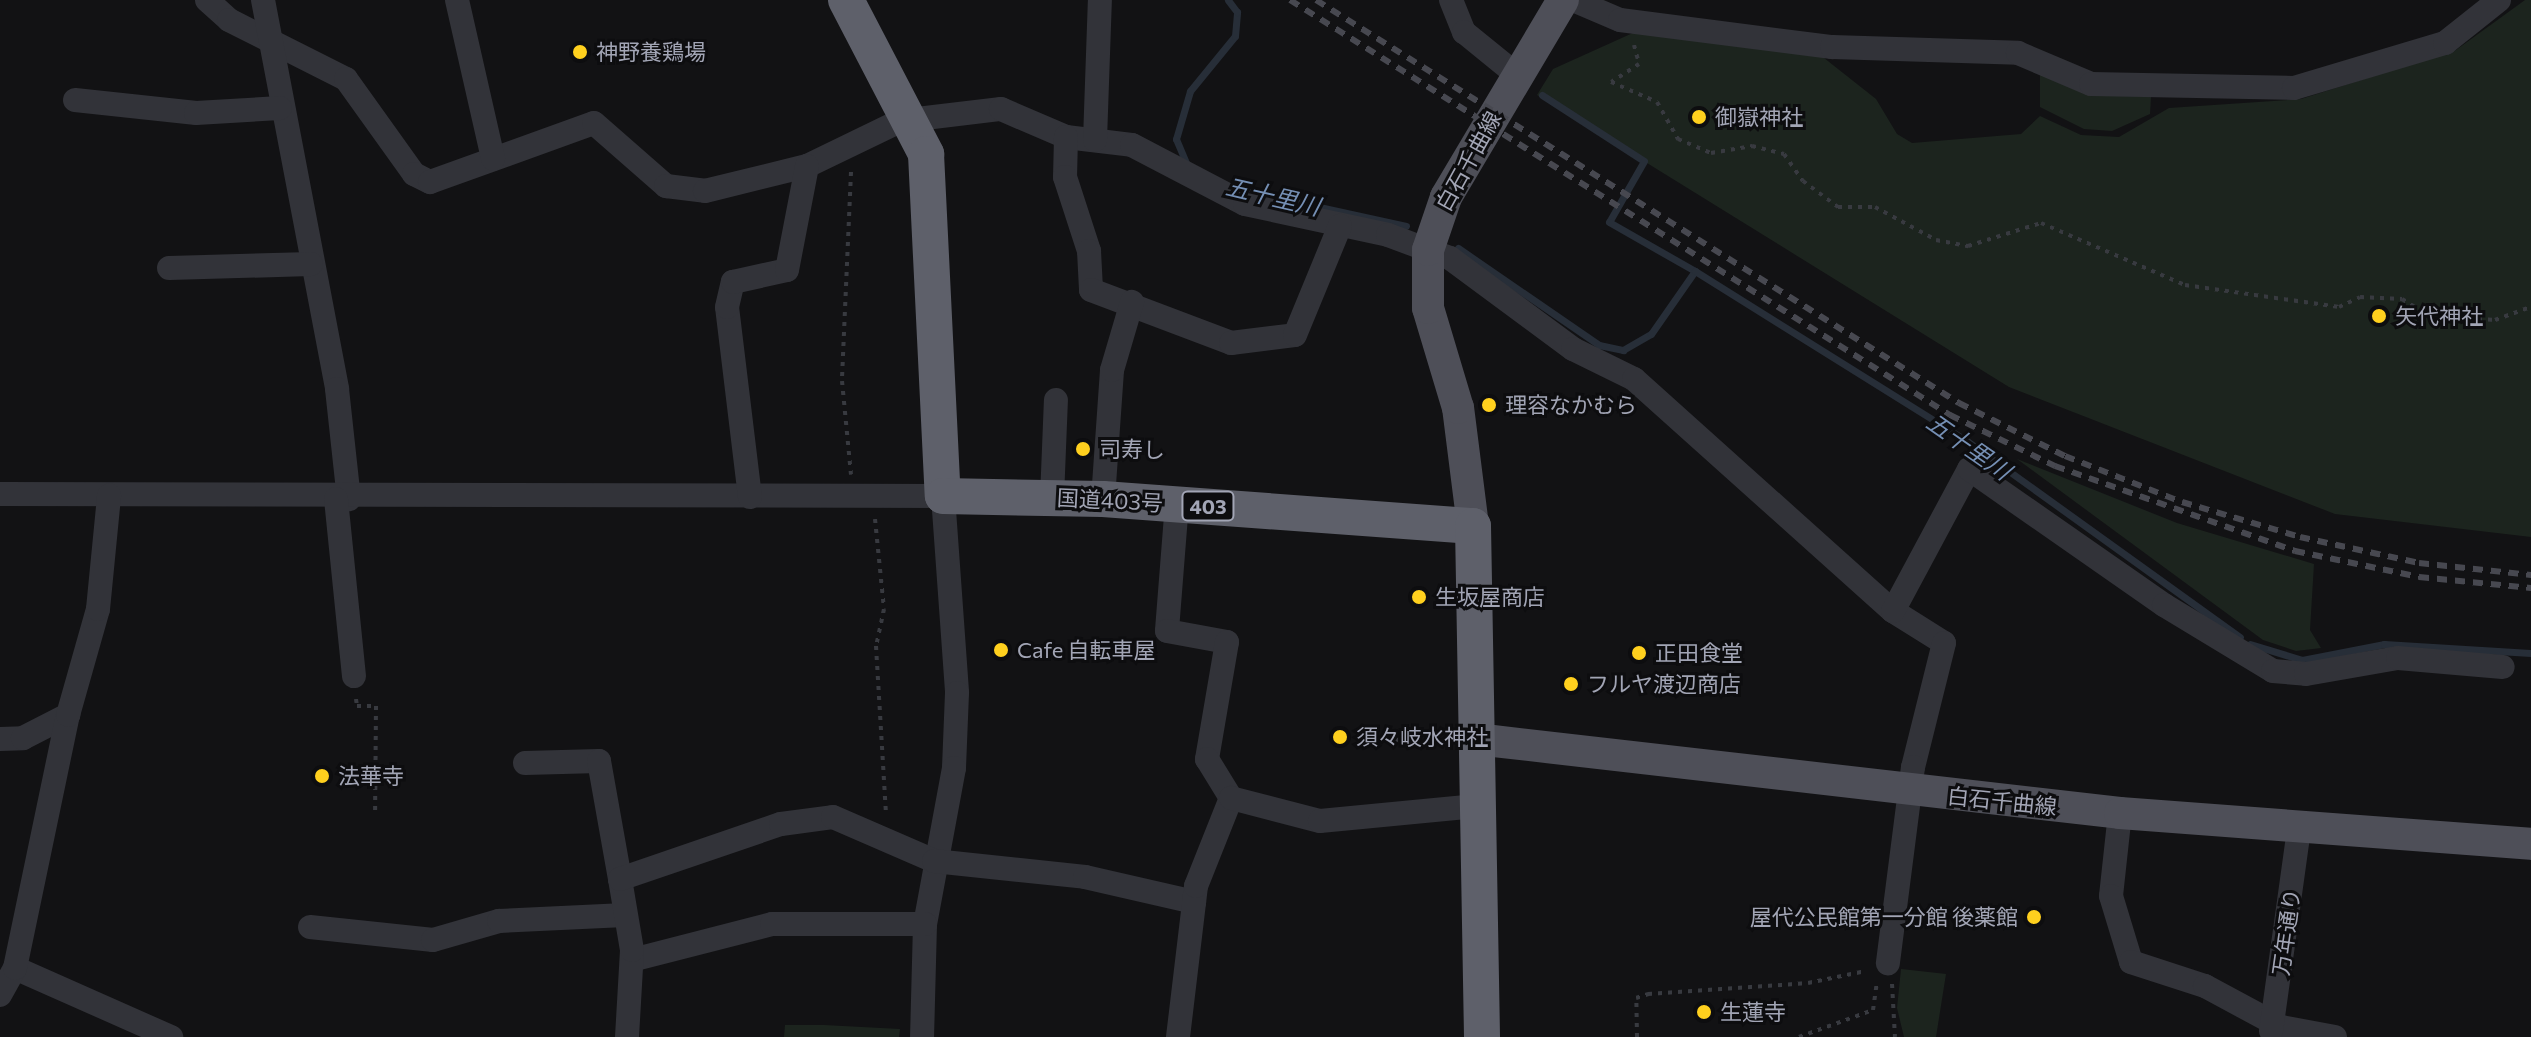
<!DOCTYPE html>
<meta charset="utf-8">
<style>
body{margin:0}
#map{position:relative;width:2531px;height:1037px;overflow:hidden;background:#121214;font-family:Commissioner,"Noto Sans JP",sans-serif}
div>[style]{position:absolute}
.green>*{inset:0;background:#1c241e}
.stream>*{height:7px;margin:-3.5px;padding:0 3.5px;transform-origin:3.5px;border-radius:3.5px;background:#272e38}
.path>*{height:4px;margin-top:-2px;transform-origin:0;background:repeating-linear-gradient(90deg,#383a40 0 4px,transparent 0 10px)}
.minor>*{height:24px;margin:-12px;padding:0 12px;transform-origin:12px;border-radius:12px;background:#323339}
.major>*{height:32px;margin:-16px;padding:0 16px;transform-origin:16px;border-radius:16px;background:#4e4f58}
.highway>*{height:36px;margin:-18px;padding:0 18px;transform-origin:18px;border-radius:18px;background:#5e606a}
.rail>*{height:6px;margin-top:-3px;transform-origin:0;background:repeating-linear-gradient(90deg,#474850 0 10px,transparent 0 18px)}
.dots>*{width:22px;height:22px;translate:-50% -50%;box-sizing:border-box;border:4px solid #0d0d0f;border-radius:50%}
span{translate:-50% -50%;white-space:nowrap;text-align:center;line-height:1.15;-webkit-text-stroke:6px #0d0d0f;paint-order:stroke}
.shield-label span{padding:2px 6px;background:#0d0d0f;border:2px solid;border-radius:6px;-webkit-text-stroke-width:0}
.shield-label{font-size:20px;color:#a2a5b5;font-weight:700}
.poi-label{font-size:22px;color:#a2a5b5}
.left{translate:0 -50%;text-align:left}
.right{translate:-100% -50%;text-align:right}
.street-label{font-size:22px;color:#a2a5b5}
.water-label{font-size:24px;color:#758fb4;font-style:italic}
</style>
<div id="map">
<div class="green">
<div style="clip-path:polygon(2525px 0,2531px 0,2531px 537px,2335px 514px,2009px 387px,1537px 95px,1553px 69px,1635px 32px,1819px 54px,1876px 99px,1897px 134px,1912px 143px,2021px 134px,2040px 116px,2081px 135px,2119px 137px,2169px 108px,2301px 99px,2456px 50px)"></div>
<div style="clip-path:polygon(2040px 70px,2090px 93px,2151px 97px,2150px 114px,2112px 131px,2084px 129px,2040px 107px)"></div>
<div style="clip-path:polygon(2017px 459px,2177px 523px,2314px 564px,2310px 630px,2321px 648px,2296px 651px,2263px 640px)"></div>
<div style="clip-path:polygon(1901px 969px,1946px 974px,1936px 1037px,1863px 1037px,1904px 1037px,1897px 1008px)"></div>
<div style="clip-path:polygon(785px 1025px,824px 1025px,900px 1029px,899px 1037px,784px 1037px)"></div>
</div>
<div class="stream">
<div style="left:1542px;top:95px;width:121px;rotate:32.9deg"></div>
<div style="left:1644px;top:161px;width:70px;rotate:119.8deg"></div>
<div style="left:1609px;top:222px;width:99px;rotate:29.7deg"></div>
<div style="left:1187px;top:165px;width:28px;rotate:-113deg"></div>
<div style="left:1176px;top:139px;width:50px;rotate:-73.7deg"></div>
<div style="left:1190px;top:91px;width:71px;rotate:-50.7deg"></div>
<div style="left:1235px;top:36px;width:24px;rotate:-85deg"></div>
<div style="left:1237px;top:12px;width:15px;rotate:-127deg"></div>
<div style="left:1237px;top:189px;width:173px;rotate:12.3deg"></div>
<div style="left:1458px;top:248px;width:171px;rotate:34.5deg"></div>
<div style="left:1599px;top:345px;width:25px;rotate:12deg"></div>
<div style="left:1623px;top:350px;width:32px;rotate:-30deg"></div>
<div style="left:1651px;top:334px;width:77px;rotate:-55.1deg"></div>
<div style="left:1695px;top:271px;width:321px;rotate:32deg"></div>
<div style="left:1967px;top:441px;width:336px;rotate:35.7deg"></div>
<div style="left:2250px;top:644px;width:54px;rotate:17.1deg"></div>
<div style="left:2302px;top:660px;width:84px;rotate:-11deg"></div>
<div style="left:2384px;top:644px;width:147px;rotate:3.5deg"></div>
</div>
<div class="path">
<div style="left:1634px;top:45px;width:20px;rotate:75deg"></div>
<div style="left:1639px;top:64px;width:33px;rotate:147deg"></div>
<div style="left:1611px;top:82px;width:50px;rotate:23.5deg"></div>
<div style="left:1657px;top:102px;width:43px;rotate:60.4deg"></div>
<div style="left:1678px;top:139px;width:36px;rotate:23deg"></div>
<div style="left:1711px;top:153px;width:42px;rotate:-9.7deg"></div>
<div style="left:1752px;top:146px;width:33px;rotate:14deg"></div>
<div style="left:1784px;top:154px;width:33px;rotate:55deg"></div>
<div style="left:1803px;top:181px;width:44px;rotate:36.6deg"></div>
<div style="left:1838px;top:207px;width:37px"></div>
<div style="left:1875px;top:207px;width:69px;rotate:28.4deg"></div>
<div style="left:1936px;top:240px;width:33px;rotate:11deg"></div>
<div style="left:1968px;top:246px;width:77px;rotate:-17.5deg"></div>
<div style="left:2041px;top:223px;width:157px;rotate:23.3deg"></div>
<div style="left:2185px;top:285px;width:156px;rotate:8.1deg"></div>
<div style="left:2339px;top:307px;width:23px;rotate:-25deg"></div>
<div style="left:2360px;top:297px;width:42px;rotate:2.7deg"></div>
<div style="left:2402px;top:299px;width:31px;rotate:32deg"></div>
<div style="left:2428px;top:315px;width:67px;rotate:4.3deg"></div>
<div style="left:2495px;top:320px;width:38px;rotate:-20deg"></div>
<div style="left:851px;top:172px;width:209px;rotate:92.5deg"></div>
<div style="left:842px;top:381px;width:94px;rotate:84.5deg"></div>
<div style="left:875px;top:519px;width:90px;rotate:84.3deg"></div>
<div style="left:884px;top:609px;width:38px;rotate:102deg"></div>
<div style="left:876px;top:646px;width:170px;rotate:86.6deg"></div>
<div style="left:356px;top:699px;width:7px;rotate:82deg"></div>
<div style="left:357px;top:706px;width:19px"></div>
<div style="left:376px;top:706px;width:108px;rotate:90.5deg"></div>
<div style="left:1364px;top:737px;width:84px;rotate:4.8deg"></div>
<div style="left:1892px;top:984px;width:53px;rotate:86.8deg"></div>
<div style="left:1637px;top:1037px;width:39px;rotate:-91deg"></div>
<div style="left:1636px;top:998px;width:13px;rotate:-18deg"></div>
<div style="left:1648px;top:994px;width:160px;rotate:-3.9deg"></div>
<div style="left:1808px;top:983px;width:59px;rotate:-11.7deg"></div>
<div style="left:1799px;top:1037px;width:79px;rotate:-20deg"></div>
<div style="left:1873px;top:1010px;width:29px;rotate:-82deg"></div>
</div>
<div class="minor">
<div style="left:207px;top:0;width:30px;rotate:42deg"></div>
<div style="left:229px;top:20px;width:131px;rotate:26.8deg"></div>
<div style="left:346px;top:79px;width:117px;rotate:54.4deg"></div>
<div style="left:414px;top:174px;width:18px;rotate:27deg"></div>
<div style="left:430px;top:182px;width:174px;rotate:-19.8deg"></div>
<div style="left:594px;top:123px;width:96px;rotate:41.2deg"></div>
<div style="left:666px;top:186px;width:39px;rotate:7deg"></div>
<div style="left:705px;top:191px;width:105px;rotate:-13.8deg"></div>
<div style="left:807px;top:166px;width:103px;rotate:-25.8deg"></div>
<div style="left:900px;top:121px;width:102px;rotate:-6.8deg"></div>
<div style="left:1001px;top:109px;width:71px;rotate:23.3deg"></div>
<div style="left:1066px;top:137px;width:66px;rotate:6.9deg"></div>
<div style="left:1132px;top:145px;width:127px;rotate:27.6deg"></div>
<div style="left:1245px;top:204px;width:146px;rotate:12.2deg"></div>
<div style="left:1388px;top:235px;width:66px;rotate:20.4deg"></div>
<div style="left:1450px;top:258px;width:153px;rotate:36.5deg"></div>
<div style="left:1573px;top:349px;width:68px;rotate:26.2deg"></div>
<div style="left:1634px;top:379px;width:348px;rotate:41.9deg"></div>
<div style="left:1893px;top:611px;width:60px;rotate:32.1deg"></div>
<div style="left:1944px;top:643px;width:128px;rotate:104deg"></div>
<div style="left:1913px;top:767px;width:198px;rotate:97.3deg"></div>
<div style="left:263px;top:0;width:396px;rotate:79.2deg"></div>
<div style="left:337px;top:389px;width:111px;rotate:83.8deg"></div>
<div style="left:457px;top:0;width:163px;rotate:77.2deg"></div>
<div style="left:1451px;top:0;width:35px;rotate:68deg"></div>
<div style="left:1464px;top:32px;width:68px;rotate:39.1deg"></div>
<div style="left:1573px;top:0;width:51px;rotate:23.1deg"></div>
<div style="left:1620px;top:20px;width:214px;rotate:7.3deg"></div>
<div style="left:1832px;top:47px;width:186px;rotate:1.8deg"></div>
<div style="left:2018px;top:53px;width:79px;rotate:23deg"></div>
<div style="left:2091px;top:84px;width:203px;rotate:1.1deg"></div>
<div style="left:2294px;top:88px;width:158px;rotate:-16.6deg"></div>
<div style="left:2445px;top:43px;width:69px;rotate:-38.5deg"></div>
<div style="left:75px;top:100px;width:122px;rotate:6.1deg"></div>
<div style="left:196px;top:113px;width:84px;rotate:-3.4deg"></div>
<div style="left:1066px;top:137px;width:40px;rotate:91.4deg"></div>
<div style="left:1065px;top:177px;width:78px;rotate:72deg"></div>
<div style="left:1089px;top:251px;width:39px;rotate:87deg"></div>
<div style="left:1091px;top:290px;width:150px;rotate:20.7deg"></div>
<div style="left:1231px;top:343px;width:64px;rotate:-7.1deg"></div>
<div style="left:1295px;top:335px;width:118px;rotate:-67.6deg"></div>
<div style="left:1095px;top:140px;width:140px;rotate:-88deg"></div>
<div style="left:169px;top:268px;width:142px;rotate:-1.6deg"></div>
<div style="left:0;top:494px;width:943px;rotate:0.12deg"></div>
<div style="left:943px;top:496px;width:197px;rotate:85.9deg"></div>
<div style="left:957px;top:693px;width:75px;rotate:92.3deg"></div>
<div style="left:954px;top:768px;width:159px;rotate:100.5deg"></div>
<div style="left:925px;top:924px;width:113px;rotate:91.5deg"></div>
<div style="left:750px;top:497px;width:191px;rotate:-96.9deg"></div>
<div style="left:727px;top:307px;width:26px;rotate:-77deg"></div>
<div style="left:733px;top:282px;width:55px;rotate:-12.5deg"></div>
<div style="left:787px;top:270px;width:106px;rotate:-79.1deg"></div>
<div style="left:1052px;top:498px;width:98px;rotate:-87.7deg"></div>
<div style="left:336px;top:499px;width:178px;rotate:84.2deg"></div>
<div style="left:1103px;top:499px;width:129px;rotate:-86deg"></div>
<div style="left:1112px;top:370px;width:71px;rotate:-73.6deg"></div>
<div style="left:1177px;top:503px;width:128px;rotate:94.5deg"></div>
<div style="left:1167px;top:631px;width:61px;rotate:10.4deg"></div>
<div style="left:1227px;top:642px;width:119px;rotate:99.7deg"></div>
<div style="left:1207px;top:759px;width:46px;rotate:58.4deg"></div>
<div style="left:1893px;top:611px;width:161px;rotate:-61.8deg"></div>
<div style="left:1969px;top:469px;width:238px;rotate:34.9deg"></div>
<div style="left:2164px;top:605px;width:127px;rotate:31.2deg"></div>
<div style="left:2273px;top:671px;width:33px;rotate:5deg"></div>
<div style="left:2306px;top:674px;width:93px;rotate:-9.9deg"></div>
<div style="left:2398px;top:658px;width:105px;rotate:4.9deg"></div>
<div style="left:0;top:739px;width:23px;rotate:-2deg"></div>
<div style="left:23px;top:738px;width:51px;rotate:-27.1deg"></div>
<div style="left:525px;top:763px;width:74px;rotate:-1.5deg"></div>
<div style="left:599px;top:761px;width:120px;rotate:79.9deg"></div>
<div style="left:2120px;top:813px;width:83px;rotate:96.2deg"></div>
<div style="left:2111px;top:896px;width:69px;rotate:73.1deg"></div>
<div style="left:2131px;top:962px;width:78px;rotate:18deg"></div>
<div style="left:2205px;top:986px;width:86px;rotate:28.3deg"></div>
<div style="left:2281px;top:1027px;width:55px;rotate:10.5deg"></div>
<div style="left:310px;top:927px;width:124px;rotate:6deg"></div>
<div style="left:433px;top:940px;width:69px;rotate:-16.1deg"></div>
<div style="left:499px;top:921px;width:126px;rotate:-2.7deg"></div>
<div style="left:632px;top:960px;width:145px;rotate:-14.4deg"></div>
<div style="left:772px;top:924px;width:153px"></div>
<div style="left:15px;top:968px;width:171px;rotate:23.9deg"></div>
<div style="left:0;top:995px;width:31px;rotate:-61deg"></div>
<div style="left:15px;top:968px;width:258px;rotate:-78.2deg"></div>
<div style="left:68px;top:715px;width:110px;rotate:-74.2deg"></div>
<div style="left:98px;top:609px;width:114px;rotate:-84.4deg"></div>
<div style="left:2271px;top:1031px;width:205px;rotate:-82.1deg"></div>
<div style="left:627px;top:1037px;width:87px;rotate:-86.7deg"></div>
<div style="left:632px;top:950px;width:72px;rotate:-99.6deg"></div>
<div style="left:620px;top:879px;width:170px;rotate:-18.9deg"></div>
<div style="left:781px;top:824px;width:52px;rotate:-7.7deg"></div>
<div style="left:833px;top:817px;width:110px;rotate:23.5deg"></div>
<div style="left:934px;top:861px;width:152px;rotate:6deg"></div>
<div style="left:1085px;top:877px;width:112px;rotate:12.9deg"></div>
<div style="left:1178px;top:1037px;width:152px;rotate:-83.2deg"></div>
<div style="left:1196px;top:886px;width:95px;rotate:-68.3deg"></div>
<div style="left:1231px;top:798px;width:92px;rotate:14.5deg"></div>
<div style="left:1320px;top:821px;width:157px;rotate:-5.5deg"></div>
</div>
<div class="major">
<div style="left:1473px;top:526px;width:119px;rotate:-97.2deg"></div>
<div style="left:1458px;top:408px;width:104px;rotate:-106.7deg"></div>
<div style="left:1428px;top:308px;width:58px;rotate:-90deg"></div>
<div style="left:1428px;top:250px;width:56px;rotate:-71.2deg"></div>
<div style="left:1446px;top:197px;width:229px;rotate:-59.3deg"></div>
<div style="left:1476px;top:739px;width:648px;rotate:6.55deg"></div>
<div style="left:2120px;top:813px;width:412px;rotate:4.3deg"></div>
</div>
<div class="highway">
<div style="left:846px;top:0;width:174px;rotate:62.5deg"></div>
<div style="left:926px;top:154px;width:342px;rotate:87.2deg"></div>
<div style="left:943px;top:496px;width:160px;rotate:1.1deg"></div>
<div style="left:1103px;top:499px;width:371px;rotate:4.2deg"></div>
<div style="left:1473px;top:526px;width:511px;rotate:88.99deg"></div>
</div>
<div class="rail">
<div style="left:1290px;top:0;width:780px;rotate:32.16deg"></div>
<div style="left:1950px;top:415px;width:117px;rotate:25.9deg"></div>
<div style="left:2055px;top:466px;width:255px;rotate:19.5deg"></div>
<div style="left:2295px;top:551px;width:127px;rotate:11.8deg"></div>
<div style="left:2419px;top:577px;width:113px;rotate:5.6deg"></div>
<div style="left:1316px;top:0;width:759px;rotate:32.08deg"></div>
<div style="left:1959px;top:403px;width:119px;rotate:26.6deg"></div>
<div style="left:2065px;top:456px;width:126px;rotate:21.5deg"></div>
<div style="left:2182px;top:502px;width:123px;rotate:16.5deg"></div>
<div style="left:2300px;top:537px;width:122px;rotate:12.3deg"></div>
<div style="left:2419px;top:563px;width:113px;rotate:6.1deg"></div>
</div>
<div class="dots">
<div style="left:580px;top:52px;background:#ffd01e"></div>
<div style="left:1699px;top:117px;background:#ffd01e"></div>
<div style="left:2379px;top:316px;background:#ffd01e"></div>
<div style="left:1489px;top:405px;background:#ffd01e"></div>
<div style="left:1083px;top:449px;background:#ffd01e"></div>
<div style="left:1419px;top:597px;background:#ffd01e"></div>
<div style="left:1001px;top:650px;background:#ffd01e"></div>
<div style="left:1639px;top:653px;background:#ffd01e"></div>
<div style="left:1571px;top:684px;background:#ffd01e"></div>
<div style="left:1340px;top:737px;background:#ffd01e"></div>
<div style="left:322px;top:776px;background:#ffd01e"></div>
<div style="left:2034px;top:917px;background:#ffd01e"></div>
<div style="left:1704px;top:1012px;background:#ffd01e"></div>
</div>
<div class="shield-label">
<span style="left:1208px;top:506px">403</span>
</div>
<div class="poi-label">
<span class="left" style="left:596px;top:52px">神野養鶏場</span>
<span class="left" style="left:1715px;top:117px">御嶽神社</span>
<span class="left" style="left:2395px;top:316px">矢代神社</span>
<span class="left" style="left:1505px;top:405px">理容なかむら</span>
<span class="left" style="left:1099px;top:449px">司寿し</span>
<span class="left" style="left:1435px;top:597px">生坂屋商店</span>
<span class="left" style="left:1017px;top:650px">Cafe 自転車屋</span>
<span class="left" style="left:1655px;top:653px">正田食堂</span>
<span class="left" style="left:1587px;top:684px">フルヤ渡辺商店</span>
<span class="left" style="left:1356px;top:737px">須々岐水神社</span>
<span class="left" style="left:338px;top:776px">法華寺</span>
<span class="right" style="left:2018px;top:917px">屋代公民館第一分館 後薬館</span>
<span class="left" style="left:1720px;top:1012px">生蓮寺</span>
</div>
<div class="street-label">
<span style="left:1468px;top:161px;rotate:-61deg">白石千曲線</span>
<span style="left:1110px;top:500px;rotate:3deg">国道403号</span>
<span style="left:2002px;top:801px;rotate:6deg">白石千曲線</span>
<span style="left:2286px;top:932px;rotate:-82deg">万年通り</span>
</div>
<div class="water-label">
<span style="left:1273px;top:196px;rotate:13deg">五十里川</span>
<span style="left:1969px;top:446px;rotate:35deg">五十里川</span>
</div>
</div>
